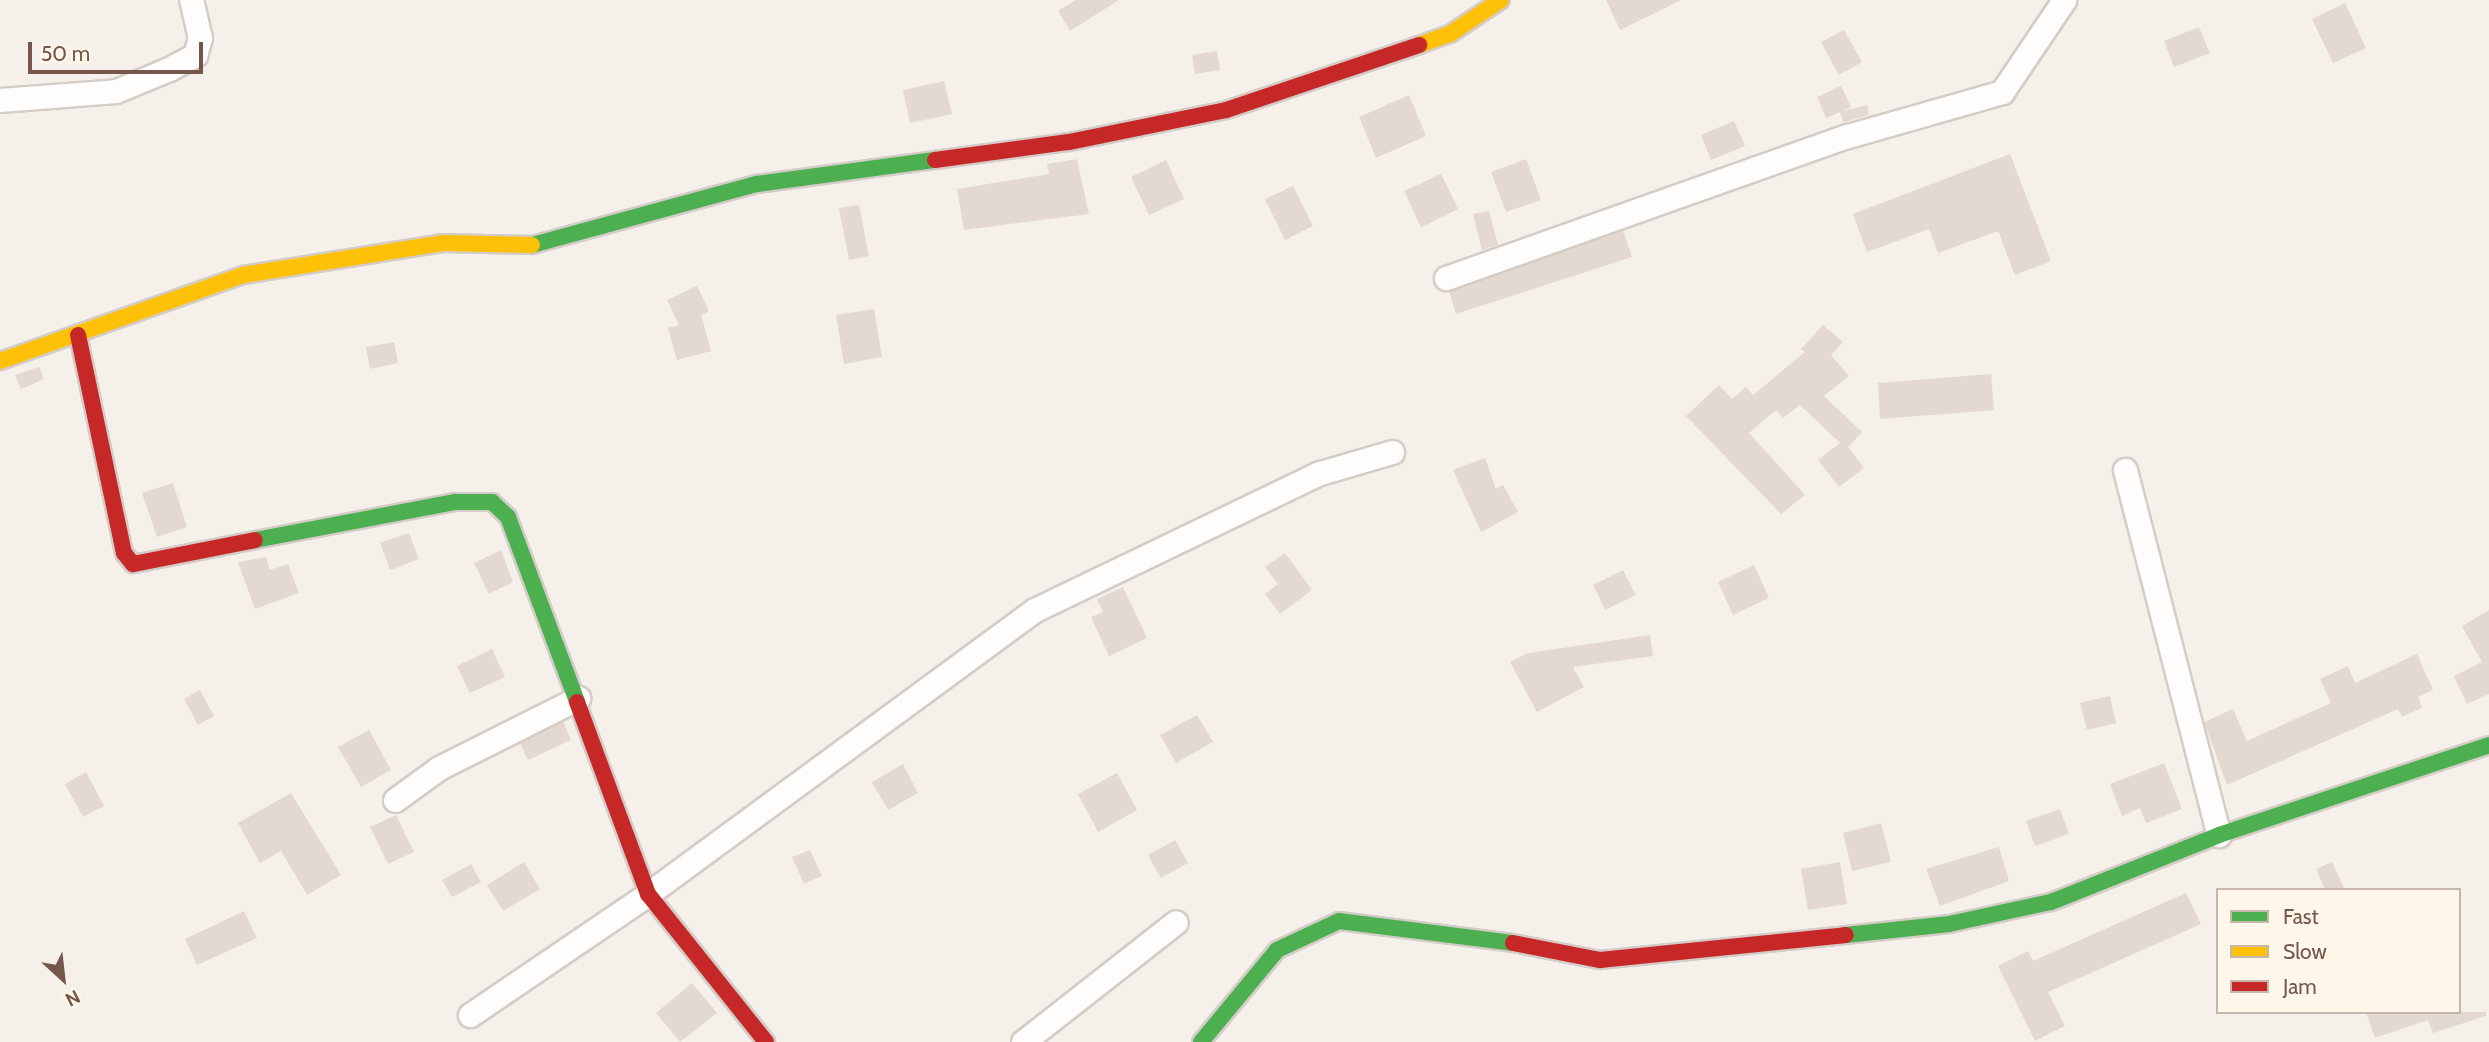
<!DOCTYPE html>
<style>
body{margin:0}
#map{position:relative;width:2489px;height:1042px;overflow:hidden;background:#f6f0ea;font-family:Cabin,sans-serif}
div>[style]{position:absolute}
.building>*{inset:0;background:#e3d9d1}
.roads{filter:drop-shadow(2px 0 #d4ccc7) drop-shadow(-2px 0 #d4ccc7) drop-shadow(0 2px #d4ccc7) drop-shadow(0 -2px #d4ccc7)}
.street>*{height:23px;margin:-11.5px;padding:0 11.5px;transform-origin:11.5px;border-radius:11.5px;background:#fefdfc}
.fast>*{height:16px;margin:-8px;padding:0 8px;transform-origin:8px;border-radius:8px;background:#4caf50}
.slow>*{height:16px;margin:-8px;padding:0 8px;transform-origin:8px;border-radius:8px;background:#ffc107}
.jam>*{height:16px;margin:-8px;padding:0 8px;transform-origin:8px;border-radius:8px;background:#c62828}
span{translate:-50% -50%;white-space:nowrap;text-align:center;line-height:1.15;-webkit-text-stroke:7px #fff6ea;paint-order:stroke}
.legend{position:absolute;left:2216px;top:888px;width:245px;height:126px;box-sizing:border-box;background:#fff6ea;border:2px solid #c7b6aa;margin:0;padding:9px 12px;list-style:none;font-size:21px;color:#74574a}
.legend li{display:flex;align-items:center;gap:14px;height:35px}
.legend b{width:35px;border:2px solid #c7b6aa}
.north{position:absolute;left:28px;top:944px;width:70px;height:70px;-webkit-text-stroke:5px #fff6ea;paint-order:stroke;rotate:153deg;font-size:19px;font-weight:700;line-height:28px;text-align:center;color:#74574a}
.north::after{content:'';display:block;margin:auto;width:24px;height:32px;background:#74574a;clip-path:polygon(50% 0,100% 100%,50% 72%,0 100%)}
.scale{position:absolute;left:28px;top:42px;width:175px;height:32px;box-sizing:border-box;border:4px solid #74574a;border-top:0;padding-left:9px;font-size:21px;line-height:24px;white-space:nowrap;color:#74574a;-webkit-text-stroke:5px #fff6ea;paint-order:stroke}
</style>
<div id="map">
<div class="building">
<div style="clip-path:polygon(1076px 0,1119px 0,1070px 31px,1058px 11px)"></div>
<div style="clip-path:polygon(1606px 0,1681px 0,1620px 30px)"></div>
<div style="clip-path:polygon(2345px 3px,2366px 48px,2333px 63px,2312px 19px)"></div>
<div style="clip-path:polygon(2199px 27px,2210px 53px,2174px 67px,2164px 41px)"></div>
<div style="clip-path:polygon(1844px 30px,1862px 62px,1839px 75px,1821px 42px)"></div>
<div style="clip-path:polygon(1217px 51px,1220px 70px,1195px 74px,1192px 55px)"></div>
<div style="clip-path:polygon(944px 81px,952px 114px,910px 123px,903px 90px)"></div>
<div style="clip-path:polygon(1841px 86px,1851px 107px,1844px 111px,1867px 105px,1869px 115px,1844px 122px,1840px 112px,1826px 118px,1817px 97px)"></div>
<div style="clip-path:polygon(1409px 95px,1426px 136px,1376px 158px,1359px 117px)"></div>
<div style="clip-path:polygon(1734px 121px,1745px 146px,1711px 160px,1701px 135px)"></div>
<div style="clip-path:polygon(2010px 154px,2051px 261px,2015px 275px,1998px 231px,1938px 253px,1929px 229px,1867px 252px,1853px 214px)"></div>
<div style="clip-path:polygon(1077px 159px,1089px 214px,964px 230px,957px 189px,1049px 174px,1047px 164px)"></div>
<div style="clip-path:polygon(1526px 159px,1541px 200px,1506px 212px,1491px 172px)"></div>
<div style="clip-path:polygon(1166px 160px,1184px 199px,1149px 215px,1131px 177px)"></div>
<div style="clip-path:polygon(1441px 174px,1458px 209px,1421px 227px,1404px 191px)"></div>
<div style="clip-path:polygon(1293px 186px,1313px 226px,1285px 240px,1265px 199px)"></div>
<div style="clip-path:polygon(859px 205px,869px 256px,849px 260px,839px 208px)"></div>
<div style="clip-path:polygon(1489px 211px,1498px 245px,1482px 250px,1473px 214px)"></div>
<div style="clip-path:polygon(1623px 230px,1632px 257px,1456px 314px,1449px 291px)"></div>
<div style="clip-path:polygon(697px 286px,709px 311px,701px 315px,711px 351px,677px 360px,668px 328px,679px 325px,667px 300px)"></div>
<div style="clip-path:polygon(874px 309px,882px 357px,844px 364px,836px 315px)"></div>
<div style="clip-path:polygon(1823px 325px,1843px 342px,1831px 355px,1849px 376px,1824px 396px,1862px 432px,1848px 447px,1864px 468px,1839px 487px,1818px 460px,1840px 443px,1800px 405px,1783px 418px,1776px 410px,1749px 433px,1805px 495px,1781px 514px,1686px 416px,1719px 385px,1732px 399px,1746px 387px,1753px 395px,1805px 352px,1801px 349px)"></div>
<div style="clip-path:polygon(394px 342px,398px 363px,370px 369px,366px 347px)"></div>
<div style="clip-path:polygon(39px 367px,44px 379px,21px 389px,15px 375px)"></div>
<div style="clip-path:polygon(1991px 374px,1994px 410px,1880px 419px,1878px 383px)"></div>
<div style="clip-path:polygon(1485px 458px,1496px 489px,1503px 485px,1518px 512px,1481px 532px,1453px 470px)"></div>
<div style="clip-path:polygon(173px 483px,187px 527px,157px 537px,142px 493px)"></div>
<div style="clip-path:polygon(409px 533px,419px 559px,390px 570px,380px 543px)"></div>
<div style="clip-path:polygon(501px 550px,513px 582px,489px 594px,474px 563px)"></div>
<div style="clip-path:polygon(1285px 553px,1312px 590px,1280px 614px,1265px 594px,1278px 584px,1265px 567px)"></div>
<div style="clip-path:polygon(266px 557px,270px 570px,288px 564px,299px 593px,255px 609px,238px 562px)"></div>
<div style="clip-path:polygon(1754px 565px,1769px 598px,1733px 615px,1718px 582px)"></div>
<div style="clip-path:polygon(1623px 570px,1636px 595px,1605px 610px,1593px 585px)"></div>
<div style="clip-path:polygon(1123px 587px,1147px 638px,1109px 656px,1091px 617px,1103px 612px,1097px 599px)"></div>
<div style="clip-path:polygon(2489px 610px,2489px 694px,2467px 704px,2454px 676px,2482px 662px,2462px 626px)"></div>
<div style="clip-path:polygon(1650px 635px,1653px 656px,1573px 667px,1584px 687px,1537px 712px,1510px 662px,1528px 653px)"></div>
<div style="clip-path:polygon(492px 649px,505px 677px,470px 693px,457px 666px)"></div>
<div style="clip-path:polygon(2417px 654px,2433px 690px,2418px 697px,2422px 708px,2402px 717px,2398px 709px,2227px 785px,2204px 722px,2233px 709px,2247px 741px,2331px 703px,2320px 679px,2348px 666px,2355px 683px)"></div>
<div style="clip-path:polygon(200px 690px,214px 716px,198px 725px,184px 699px)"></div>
<div style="clip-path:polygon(2110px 696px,2116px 723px,2087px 730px,2080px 703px)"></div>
<div style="clip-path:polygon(1197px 715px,1213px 742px,1176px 763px,1160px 735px)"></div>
<div style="clip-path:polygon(563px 721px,571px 740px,528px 760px,520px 743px)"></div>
<div style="clip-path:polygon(369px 730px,391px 770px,361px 787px,338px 747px)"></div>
<div style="clip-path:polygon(2164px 763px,2182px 809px,2146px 823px,2140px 808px,2122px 816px,2110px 784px)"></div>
<div style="clip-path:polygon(903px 764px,918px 793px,888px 810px,872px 782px)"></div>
<div style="clip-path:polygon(86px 772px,104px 806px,83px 817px,65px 784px)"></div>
<div style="clip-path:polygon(1117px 773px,1137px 810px,1098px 832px,1078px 794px)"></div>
<div style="clip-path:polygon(291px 793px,341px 875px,307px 895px,281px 851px,260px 863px,238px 823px)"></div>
<div style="clip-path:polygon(2060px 809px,2069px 834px,2035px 846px,2026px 821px)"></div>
<div style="clip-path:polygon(396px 815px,414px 852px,388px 864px,370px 827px)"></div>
<div style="clip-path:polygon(1881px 823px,1891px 862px,1852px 871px,1843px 833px)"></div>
<div style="clip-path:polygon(1175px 840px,1188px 863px,1161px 878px,1148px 855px)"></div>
<div style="clip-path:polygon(1999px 847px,2009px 881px,1940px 906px,1926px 869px)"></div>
<div style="clip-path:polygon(810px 850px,822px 876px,804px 884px,792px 857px)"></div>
<div style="clip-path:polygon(524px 862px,540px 889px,503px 911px,487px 885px)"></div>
<div style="clip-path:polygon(1840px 862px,1847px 904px,1808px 910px,1801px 869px)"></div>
<div style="clip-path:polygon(2332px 862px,2345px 890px,2325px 890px,2316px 869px)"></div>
<div style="clip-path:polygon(471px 864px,481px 882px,452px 897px,442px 880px)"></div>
<div style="clip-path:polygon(2186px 893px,2201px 924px,2048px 992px,2065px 1026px,2035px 1041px,1998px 966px,2028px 951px,2033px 961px)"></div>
<div style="clip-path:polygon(244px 911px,257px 938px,197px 965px,185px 939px)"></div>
<div style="clip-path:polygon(692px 983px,717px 1013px,680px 1042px,656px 1013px)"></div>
<div style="clip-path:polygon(2366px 1012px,2486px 1012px,2486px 1016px,2433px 1033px,2428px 1020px,2375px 1038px)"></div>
</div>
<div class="roads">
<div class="street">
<div style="left:0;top:100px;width:116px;rotate:-4.4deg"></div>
<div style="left:116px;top:91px;width:57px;rotate:-22.5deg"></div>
<div style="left:169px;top:69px;width:30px;rotate:-28deg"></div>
<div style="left:195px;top:55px;width:18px;rotate:-74deg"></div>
<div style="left:200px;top:38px;width:39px;rotate:-103deg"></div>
<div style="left:1446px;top:278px;width:426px;rotate:-19.5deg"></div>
<div style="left:1848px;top:136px;width:160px;rotate:-15.9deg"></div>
<div style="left:2002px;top:92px;width:111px;rotate:-56deg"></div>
<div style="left:2125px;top:470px;width:377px;rotate:75.6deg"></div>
<div style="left:395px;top:800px;width:54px;rotate:-36deg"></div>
<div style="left:439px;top:768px;width:156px;rotate:-26.7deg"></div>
<div style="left:470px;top:1015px;width:215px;rotate:-34.2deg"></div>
<div style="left:648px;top:894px;width:480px;rotate:-36.3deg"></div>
<div style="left:1035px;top:610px;width:316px;rotate:-25.7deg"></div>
<div style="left:1320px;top:473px;width:75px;rotate:-16.3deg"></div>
<div style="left:1023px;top:1042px;width:194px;rotate:-38.1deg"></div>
</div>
<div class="fast">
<div style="left:532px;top:245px;width:233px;rotate:-15.2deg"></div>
<div style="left:757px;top:184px;width:180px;rotate:-7.7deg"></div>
<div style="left:255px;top:540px;width:204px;rotate:-10.8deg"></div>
<div style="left:455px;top:502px;width:37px"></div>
<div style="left:492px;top:502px;width:22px;rotate:43deg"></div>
<div style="left:508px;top:517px;width:197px;rotate:69.5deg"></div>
<div style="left:1846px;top:935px;width:104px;rotate:-6.1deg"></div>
<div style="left:1949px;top:924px;width:104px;rotate:-12.2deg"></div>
<div style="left:2051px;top:902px;width:181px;rotate:-21.7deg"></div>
<div style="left:2219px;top:835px;width:285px;rotate:-18.4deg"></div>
<div style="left:1201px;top:1042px;width:119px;rotate:-50.4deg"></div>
<div style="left:1277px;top:950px;width:68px;rotate:-25.1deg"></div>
<div style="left:1339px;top:921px;width:175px;rotate:7.2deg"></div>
</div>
<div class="slow">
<div style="left:1419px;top:45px;width:33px;rotate:-20deg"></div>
<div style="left:1450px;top:34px;width:61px;rotate:-33.7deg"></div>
<div style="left:0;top:361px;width:258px;rotate:-19.5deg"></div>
<div style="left:243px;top:275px;width:202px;rotate:-9.1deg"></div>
<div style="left:442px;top:243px;width:90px;rotate:1.3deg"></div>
</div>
<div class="jam">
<div style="left:935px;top:160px;width:135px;rotate:-7.7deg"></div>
<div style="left:1069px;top:142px;width:160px;rotate:-11.5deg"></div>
<div style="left:1226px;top:110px;width:204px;rotate:-18.6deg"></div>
<div style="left:78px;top:335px;width:223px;rotate:78.1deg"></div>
<div style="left:124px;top:553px;width:14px;rotate:51deg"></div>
<div style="left:133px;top:564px;width:124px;rotate:-11.1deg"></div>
<div style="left:577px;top:702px;width:205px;rotate:69.7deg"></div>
<div style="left:648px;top:894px;width:189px;rotate:51.4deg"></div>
<div style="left:1513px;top:943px;width:89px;rotate:11.1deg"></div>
<div style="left:1600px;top:960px;width:247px;rotate:-5.8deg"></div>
</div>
</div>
<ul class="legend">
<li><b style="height:9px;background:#4caf50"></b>Fast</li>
<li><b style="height:9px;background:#ffc107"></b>Slow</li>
<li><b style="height:9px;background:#c62828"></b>Jam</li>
</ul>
<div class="north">N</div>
<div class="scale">50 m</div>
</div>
